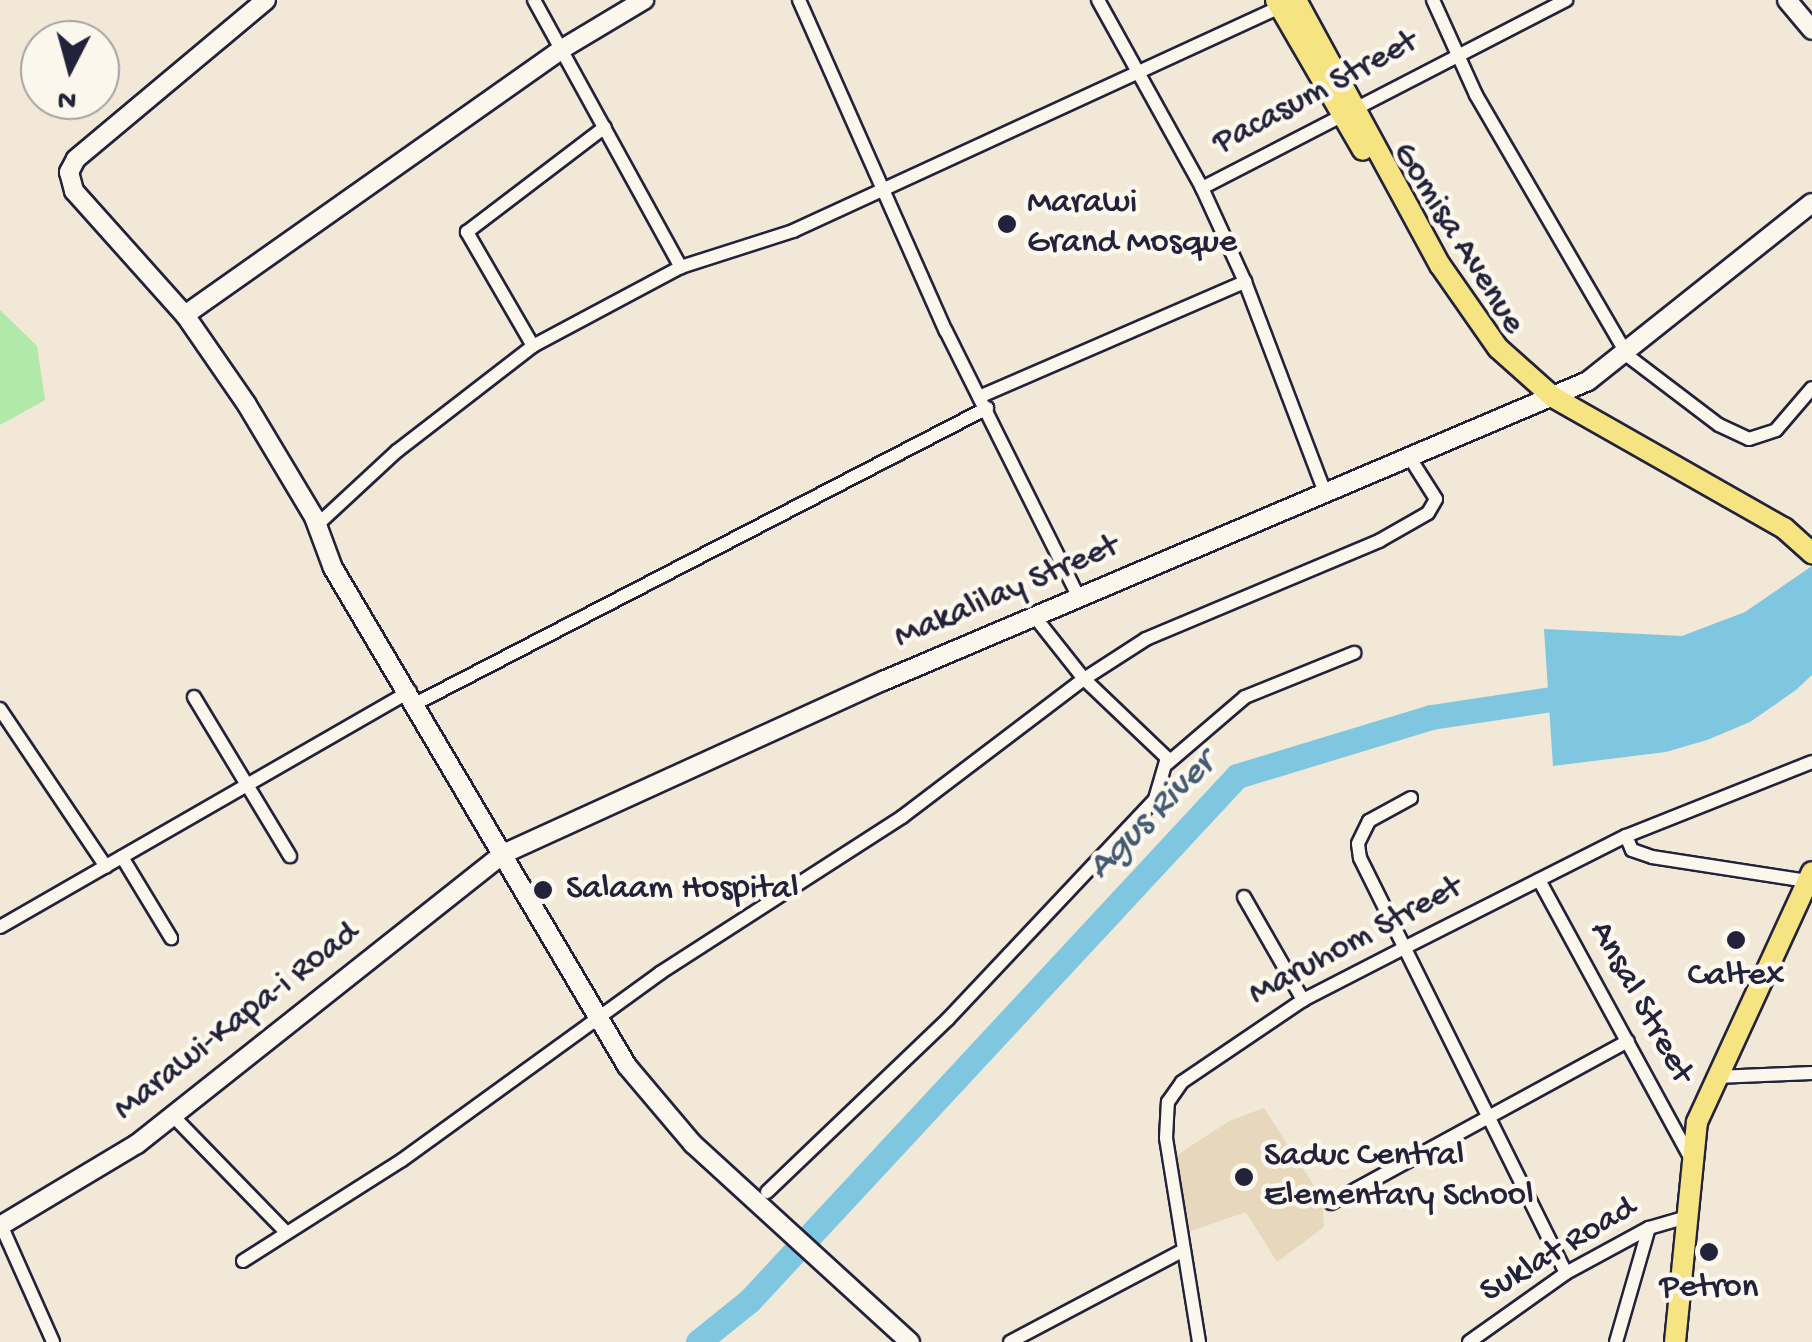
<!DOCTYPE html>
<style>
body{margin:0}
#map{position:relative;width:1812px;height:1342px;overflow:hidden;background:#f2e8d7;font-family:"Gochi Hand",sans-serif}
div>[style]{position:absolute}
.built>*{inset:0;background:#e7d7bd}
.green>*{inset:0;background:#b2e8aa}
.water>*{inset:0;background:#7fc6e0}
.river>*{height:25px;margin:-12.5px;padding:0 12.5px;transform-origin:12.5px;border-radius:12.5px;background:#7fc6e0}
.roads{filter:drop-shadow(2px 0 #22223b) drop-shadow(-2px 0 #22223b) drop-shadow(0 2px #22223b) drop-shadow(0 -2px #22223b)}
.street>*{height:12px;margin:-6px;padding:0 6px;transform-origin:6px;border-radius:6px;background:#fbf7ec}
.secondary>*{height:18px;margin:-9px;padding:0 9px;transform-origin:9px;border-radius:9px;background:#fbf7ec}
.primary>*{height:20px;margin:-10px;padding:0 10px;transform-origin:10px;border-radius:10px;background:#f6e381}
.dots>*{width:28px;height:28px;translate:-50% -50%;box-sizing:border-box;border:5px solid #fbf7ec;border-radius:50%}
span{translate:-50% -50%;white-space:nowrap;text-align:center;line-height:1.15;-webkit-text-stroke:9px #fbf7ec;paint-order:stroke}
.street-label{font-size:35px;color:#22223b}
.poi-label{font-size:35px;color:#22223b}
.left{translate:0 -50%;text-align:left}
.water-label{font-size:38px;color:#435b75;font-style:italic}
.north{position:absolute;left:20px;top:20px;width:100px;height:100px;box-sizing:border-box;background:#fbf7ec;border:2px solid #a4a2a5;border-radius:50%;rotate:186deg;font-size:28px;font-weight:700;line-height:40px;text-align:center;color:#22223b}
.north::after{content:'';display:block;margin:auto;width:35px;height:45px;background:#22223b;clip-path:polygon(50% 0,100% 100%,50% 72%,0 100%)}
</style>
<div id="map">
<div class="built">
<div style="clip-path:polygon(1264px 1108px,1322px 1198px,1324px 1227px,1277px 1262px,1246px 1212px,1185px 1233px,1177px 1155px,1229px 1121px)"></div>
</div>
<div class="green">
<div style="clip-path:polygon(0 310px,37px 346px,45px 400px,0 425px)"></div>
</div>
<div class="water">
<div style="clip-path:polygon(1812px 566px,1812px 675px,1796px 690px,1750px 722px,1707px 740px,1666px 752px,1553px 766px,1544px 629px,1682px 636px,1745px 612px)"></div>
</div>
<div class="river">
<div style="left:698px;top:1342px;width:67px;rotate:-38.9deg"></div>
<div style="left:750px;top:1300px;width:715px;rotate:-47.1deg"></div>
<div style="left:1237px;top:776px;width:203px;rotate:-16.9deg"></div>
<div style="left:1431px;top:717px;width:150px;rotate:-8.5deg"></div>
</div>
<div class="roads">
<div class="street">
<div style="left:534px;top:0;width:305px;rotate:61.2deg"></div>
<div style="left:799px;top:0;width:362px;rotate:66.1deg"></div>
<div style="left:946px;top:331px;width:298px;rotate:63.5deg"></div>
<div style="left:1098px;top:0;width:215px;rotate:61deg"></div>
<div style="left:1202px;top:188px;width:103px;rotate:65.4deg"></div>
<div style="left:1245px;top:282px;width:226px;rotate:69.2deg"></div>
<div style="left:1433px;top:0;width:104px;rotate:65.6deg"></div>
<div style="left:1476px;top:95px;width:302px;rotate:59.8deg"></div>
<div style="left:1628px;top:356px;width:114px;rotate:37.2deg"></div>
<div style="left:1719px;top:425px;width:33px;rotate:25deg"></div>
<div style="left:1749px;top:439px;width:28px;rotate:-18deg"></div>
<div style="left:1776px;top:430px;width:55px;rotate:-49.4deg"></div>
<div style="left:1202px;top:188px;width:410px;rotate:-27.3deg"></div>
<div style="left:533px;top:346px;width:132px;rotate:-120.1deg"></div>
<div style="left:467px;top:232px;width:173px;rotate:-37.3deg"></div>
<div style="left:981px;top:396px;width:288px;rotate:-23.4deg"></div>
<div style="left:317px;top:525px;width:109px;rotate:-42.8deg"></div>
<div style="left:397px;top:451px;width:172px;rotate:-37.7deg"></div>
<div style="left:533px;top:346px;width:168px;rotate:-28.1deg"></div>
<div style="left:681px;top:267px;width:118px;rotate:-17.8deg"></div>
<div style="left:793px;top:231px;width:536px;rotate:-24.7deg"></div>
<div style="left:194px;top:697px;width:186px;rotate:58.9deg"></div>
<div style="left:417px;top:703px;width:642px;rotate:-27.36deg"></div>
<div style="left:0;top:709px;width:190px;rotate:56.1deg"></div>
<div style="left:1168px;top:763px;width:101px;rotate:-40.6deg"></div>
<div style="left:1245px;top:697px;width:118px;rotate:-22deg"></div>
<div style="left:1411px;top:798px;width:48px;rotate:151.3deg"></div>
<div style="left:1369px;top:821px;width:25px;rotate:116deg"></div>
<div style="left:1358px;top:844px;width:14px;rotate:82deg"></div>
<div style="left:1360px;top:858px;width:463px;rotate:63.6deg"></div>
<div style="left:1626px;top:836px;width:15px;rotate:67deg"></div>
<div style="left:1632px;top:850px;width:21px;rotate:19deg"></div>
<div style="left:1652px;top:857px;width:157px;rotate:8.8deg"></div>
<div style="left:122px;top:857px;width:95px;rotate:58.8deg"></div>
<div style="left:1539px;top:880px;width:313px;rotate:61.4deg"></div>
<div style="left:1244px;top:897px;width:119px;rotate:60.2deg"></div>
<div style="left:0;top:927px;width:473px;rotate:-29.9deg"></div>
<div style="left:1716px;top:1077px;width:96px;rotate:-2.4deg"></div>
<div style="left:173px;top:1116px;width:162px;rotate:45.8deg"></div>
<div style="left:767px;top:1192px;width:250px;rotate:-43.7deg"></div>
<div style="left:948px;top:1019px;width:302px;rotate:-46.7deg"></div>
<div style="left:1155px;top:799px;width:43px;rotate:-73.7deg"></div>
<div style="left:1167px;top:758px;width:115px;rotate:-136.4deg"></div>
<div style="left:1084px;top:679px;width:74px;rotate:-32.8deg"></div>
<div style="left:1146px;top:639px;width:253px;rotate:-22.8deg"></div>
<div style="left:1379px;top:541px;width:56px;rotate:-29.7deg"></div>
<div style="left:1428px;top:513px;width:16px;rotate:-60deg"></div>
<div style="left:1436px;top:499px;width:49px;rotate:-122.4deg"></div>
<div style="left:1331px;top:1203px;width:338px;rotate:-28.6deg"></div>
<div style="left:1px;top:1225px;width:128px;rotate:66deg"></div>
<div style="left:243px;top:1261px;width:188px;rotate:-32.4deg"></div>
<div style="left:402px;top:1160px;width:319px;rotate:-35.9deg"></div>
<div style="left:660px;top:973px;width:288px;rotate:-32.8deg"></div>
<div style="left:902px;top:817px;width:228px;rotate:-37.2deg"></div>
<div style="left:1084px;top:679px;width:80px;rotate:-128.4deg"></div>
<div style="left:1010px;top:1342px;width:192px;rotate:-27.9deg"></div>
<div style="left:1199px;top:1342px;width:207px;rotate:-99.2deg"></div>
<div style="left:1166px;top:1138px;width:36px;rotate:-87deg"></div>
<div style="left:1168px;top:1102px;width:24px;rotate:-55deg"></div>
<div style="left:1182px;top:1082px;width:146px;rotate:-34.1deg"></div>
<div style="left:1303px;top:1000px;width:116px;rotate:-27.2deg"></div>
<div style="left:1406px;top:947px;width:246px;rotate:-26.8deg"></div>
<div style="left:1626px;top:836px;width:200px;rotate:-21.7deg"></div>
<div style="left:1469px;top:1342px;width:119px;rotate:-35.4deg"></div>
<div style="left:1566px;top:1273px;width:94px;rotate:-28.5deg"></div>
<div style="left:1649px;top:1228px;width:35px;rotate:-16deg"></div>
<div style="left:1616px;top:1342px;width:119px;rotate:-73.9deg"></div>
</div>
<div class="secondary">
<div style="left:266px;top:0;width:248px;rotate:140.1deg"></div>
<div style="left:76px;top:159px;width:15px;rotate:118deg"></div>
<div style="left:69px;top:172px;width:20px;rotate:75deg"></div>
<div style="left:74px;top:191px;width:166px;rotate:48.2deg"></div>
<div style="left:185px;top:315px;width:109px;rotate:55.4deg"></div>
<div style="left:247px;top:405px;width:131px;rotate:59.1deg"></div>
<div style="left:314px;top:517px;width:54px;rotate:69.6deg"></div>
<div style="left:333px;top:568px;width:578px;rotate:59.44deg"></div>
<div style="left:627px;top:1066px;width:102px;rotate:49.8deg"></div>
<div style="left:693px;top:1144px;width:294px;rotate:42.4deg"></div>
<div style="left:1787px;top:0;width:39px;rotate:50deg"></div>
<div style="left:185px;top:315px;width:461px;rotate:-35.2deg"></div>
<div style="left:562px;top:49px;width:96px;rotate:-30.9deg"></div>
<div style="left:0;top:1226px;width:160px;rotate:-30.9deg"></div>
<div style="left:137px;top:1144px;width:467px;rotate:-38.4deg"></div>
<div style="left:503px;top:854px;width:418px;rotate:-24.5deg"></div>
<div style="left:883px;top:681px;width:766px;rotate:-23.05deg"></div>
<div style="left:1588px;top:381px;width:286px;rotate:-38.5deg"></div>
</div>
<div class="primary">
<div style="left:1276px;top:0;width:173px;rotate:59.9deg"></div>
<div style="left:1296px;top:0;width:302px;rotate:61.5deg"></div>
<div style="left:1440px;top:265px;width:101px;rotate:55.1deg"></div>
<div style="left:1498px;top:348px;width:74px;rotate:41.7deg"></div>
<div style="left:1553px;top:397px;width:266px;rotate:29.6deg"></div>
<div style="left:1784px;top:528px;width:38px;rotate:42deg"></div>
<div style="left:1675px;top:1342px;width:221px;rotate:-84.3deg"></div>
<div style="left:1697px;top:1122px;width:275px;rotate:-65.3deg"></div>
</div>
</div>
<div class="dots">
<div style="left:1007px;top:224px;background:#22223b"></div>
<div style="left:543px;top:890px;background:#22223b"></div>
<div style="left:1736px;top:940px;background:#22223b"></div>
<div style="left:1244px;top:1177px;background:#22223b"></div>
<div style="left:1709px;top:1252px;background:#22223b"></div>
</div>
<div class="street-label">
<span style="left:1316px;top:94px;rotate:-28deg">Pacasum Street</span>
<span style="left:1457px;top:239px;rotate:58deg">Gomisa Avenue</span>
<span style="left:1007px;top:593px;rotate:-23deg">Makalilay Street</span>
<span style="left:1356px;top:942px;rotate:-28deg">Maruhom Street</span>
<span style="left:1640px;top:1003px;rotate:61deg">Ansal Street</span>
<span style="left:237px;top:1022px;rotate:-38deg">Marawi-Kapa-i Road</span>
<span style="left:1559px;top:1251px;rotate:-31deg">Suklat Road</span>
</div>
<div class="poi-label">
<span class="left" style="left:1027px;top:224px">Marawi<br>Grand Mosque</span>
<span class="left" style="left:566px;top:890px">Salaam Hospital</span>
<span style="left:1736px;top:977px">Caltex</span>
<span class="left" style="left:1264px;top:1177px">Saduc Central<br>Elementary School</span>
<span style="left:1709px;top:1289px">Petron</span>
</div>
<div class="water-label">
<span style="left:1153px;top:817px;rotate:-45deg">Agus River</span>
</div>
<div class="north">N</div>
</div>
